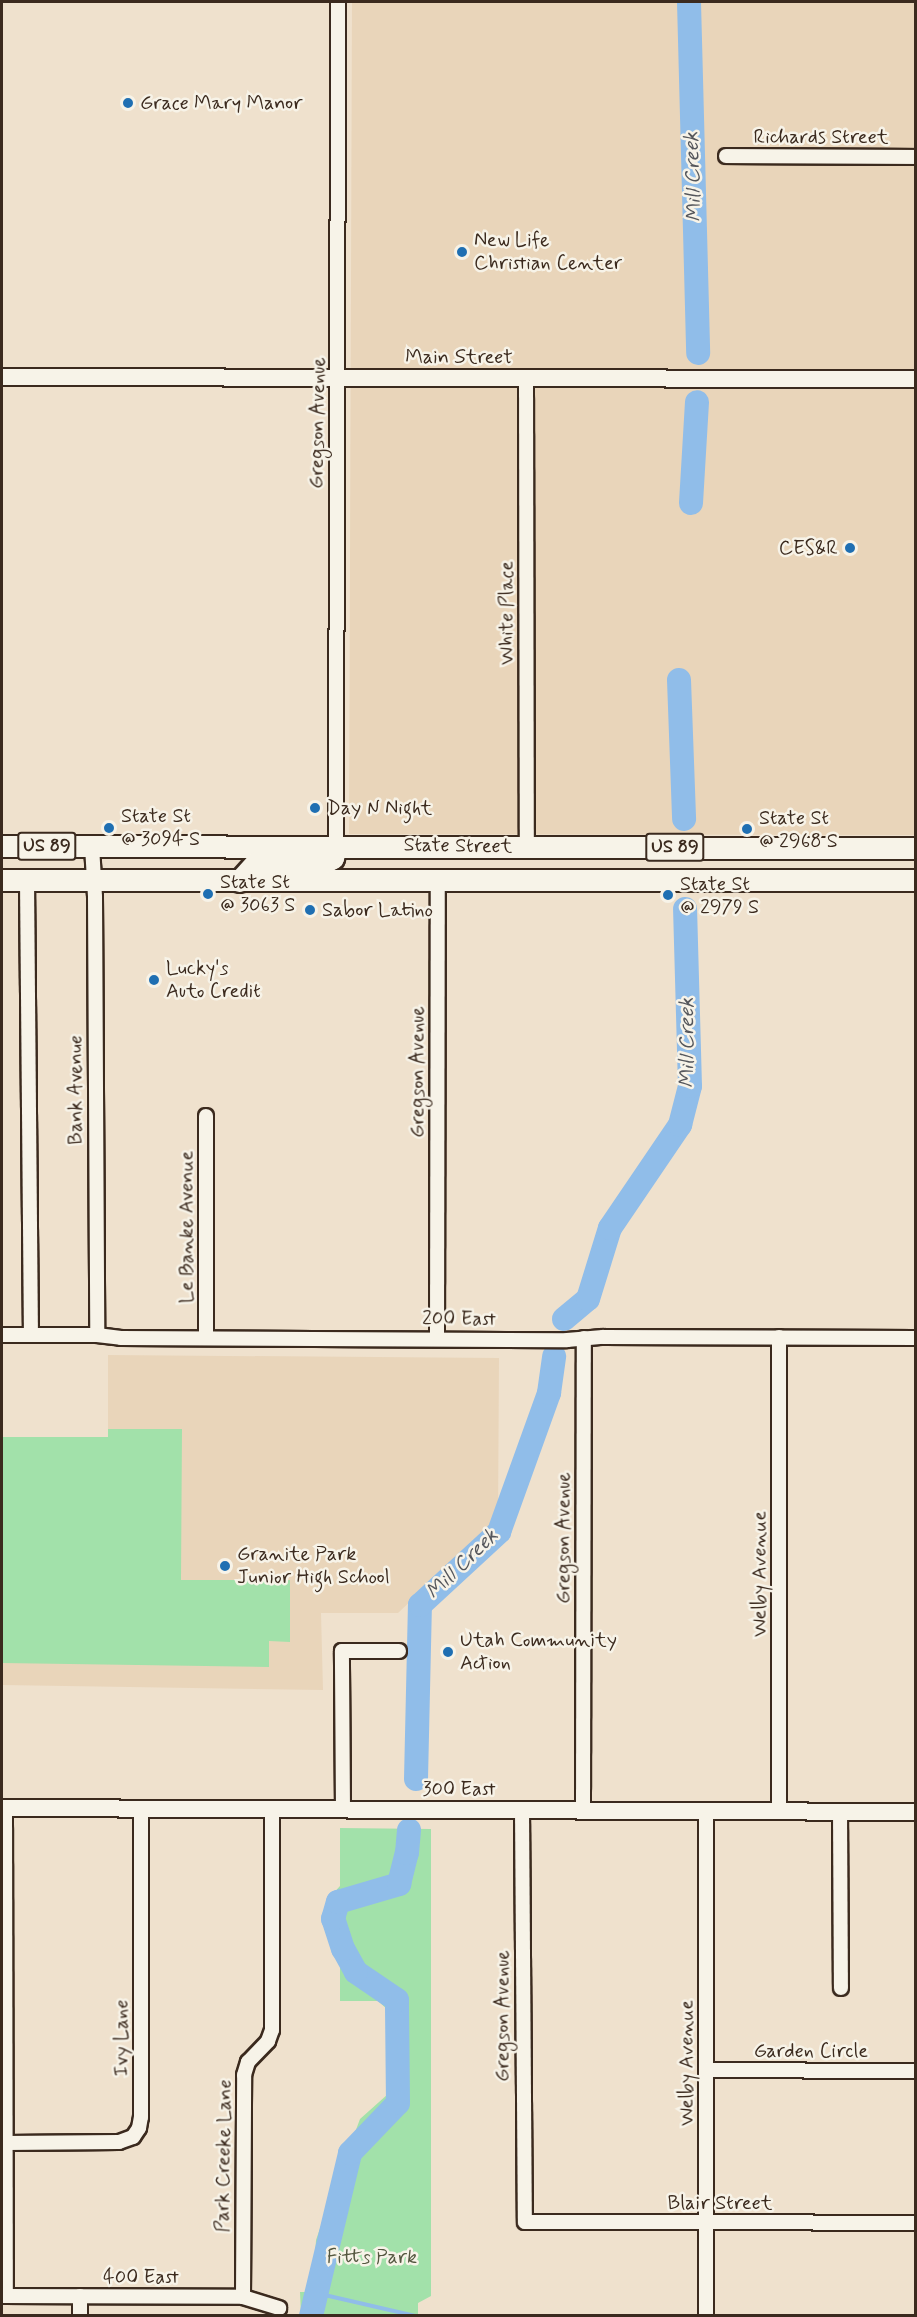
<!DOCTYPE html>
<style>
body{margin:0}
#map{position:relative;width:917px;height:2317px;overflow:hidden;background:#efe1cd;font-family:Mynerve,sans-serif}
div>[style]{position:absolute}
.built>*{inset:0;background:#e9d5ba}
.green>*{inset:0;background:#a2e1aa}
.stream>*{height:4px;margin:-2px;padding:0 2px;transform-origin:2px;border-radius:2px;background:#90bde9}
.river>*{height:24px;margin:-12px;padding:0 12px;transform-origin:12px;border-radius:12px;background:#90bde9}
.roads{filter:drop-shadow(2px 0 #3b2a1e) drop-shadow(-2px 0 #3b2a1e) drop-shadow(0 2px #3b2a1e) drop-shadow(0 -2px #3b2a1e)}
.minor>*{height:14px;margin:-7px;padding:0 7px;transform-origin:7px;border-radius:7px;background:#f7f3e8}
.tertiary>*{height:16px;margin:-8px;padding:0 8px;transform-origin:8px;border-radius:8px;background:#f7f3e8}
.primary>*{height:21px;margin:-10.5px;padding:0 10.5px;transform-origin:10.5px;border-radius:10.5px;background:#f7f3e8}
.dots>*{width:16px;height:16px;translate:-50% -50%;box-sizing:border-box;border:3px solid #f7f3e8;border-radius:50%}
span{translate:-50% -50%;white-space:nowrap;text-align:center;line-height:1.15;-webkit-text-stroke:5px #f7f3e8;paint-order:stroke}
.shield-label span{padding:2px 4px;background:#f7f3e8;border:2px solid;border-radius:4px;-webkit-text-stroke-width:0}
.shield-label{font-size:18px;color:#3b2a1e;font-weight:700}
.poi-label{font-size:20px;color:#3b2a1e}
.left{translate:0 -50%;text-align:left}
.right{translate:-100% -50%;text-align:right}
.street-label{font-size:20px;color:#3b2a1e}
.park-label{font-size:20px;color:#555841}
.water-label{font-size:21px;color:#54565b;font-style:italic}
.frame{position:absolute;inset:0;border:3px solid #3b2a1e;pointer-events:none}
</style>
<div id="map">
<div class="built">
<div style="clip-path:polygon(352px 2px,915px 2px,915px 835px,349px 834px)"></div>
<div style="clip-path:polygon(108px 1355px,499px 1358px,498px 1519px,398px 1613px,321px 1613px,323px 1690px,2px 1685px,2px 1437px,108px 1437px)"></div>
</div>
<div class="green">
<div style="clip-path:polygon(108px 1429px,182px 1429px,181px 1580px,290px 1580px,290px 1642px,269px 1641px,269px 1667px,2px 1663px,2px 1437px,108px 1437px)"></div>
<div style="clip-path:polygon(340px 1828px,431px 1829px,431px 2296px,418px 2303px,418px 2315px,301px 2315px,300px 2292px,313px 2292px,316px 2240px,338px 2177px,338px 2159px,345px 2159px,360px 2119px,388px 2094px,388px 2010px,378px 2001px,340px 2001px,340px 1955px,325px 1912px,330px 1897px,340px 1886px)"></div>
</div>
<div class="stream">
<div style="left:316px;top:2293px;width:103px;rotate:13deg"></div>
</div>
<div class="river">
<div style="left:689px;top:2px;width:351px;rotate:88.5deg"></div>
<div style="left:691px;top:503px;width:101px;rotate:-86.6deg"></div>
<div style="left:679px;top:680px;width:139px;rotate:87.9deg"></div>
<div style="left:564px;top:1319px;width:31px;rotate:-40deg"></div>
<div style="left:588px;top:1299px;width:74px;rotate:-72.8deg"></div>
<div style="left:610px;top:1228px;width:125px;rotate:-55.8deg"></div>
<div style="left:680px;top:1125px;width:40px;rotate:-75.6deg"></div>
<div style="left:690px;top:1086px;width:177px;rotate:-91.6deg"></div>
<div style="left:416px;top:1779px;width:174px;rotate:-88.7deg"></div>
<div style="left:420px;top:1605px;width:108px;rotate:-42.7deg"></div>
<div style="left:499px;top:1532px;width:148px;rotate:-70.2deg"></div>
<div style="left:549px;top:1393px;width:37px;rotate:-82deg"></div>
<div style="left:311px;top:2316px;width:168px;rotate:-76.5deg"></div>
<div style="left:350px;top:2153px;width:69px;rotate:-46.2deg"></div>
<div style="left:398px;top:2103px;width:103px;rotate:-90.6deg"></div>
<div style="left:397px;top:2000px;width:50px;rotate:-145.7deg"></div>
<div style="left:356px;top:1972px;width:26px;rotate:-119deg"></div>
<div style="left:343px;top:1949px;width:32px;rotate:-108deg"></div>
<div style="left:333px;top:1919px;width:18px;rotate:-74deg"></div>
<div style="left:338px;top:1902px;width:64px;rotate:-16.4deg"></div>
<div style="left:399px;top:1884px;width:32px;rotate:-76deg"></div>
<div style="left:407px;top:1853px;width:23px;rotate:-85deg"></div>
</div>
<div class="roads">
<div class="minor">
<div style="left:726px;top:156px;width:190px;rotate:0.3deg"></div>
<div style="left:526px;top:378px;width:469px;rotate:89.9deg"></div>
<div style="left:336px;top:845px;width:843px;rotate:-89.86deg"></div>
<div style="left:92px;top:846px;width:51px;rotate:86.6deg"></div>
<div style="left:95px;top:897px;width:438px;rotate:89.7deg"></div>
<div style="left:27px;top:881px;width:454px;rotate:89.5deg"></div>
<div style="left:206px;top:1116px;width:222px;rotate:90deg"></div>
<div style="left:2px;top:1335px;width:95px"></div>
<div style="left:97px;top:1335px;width:24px;rotate:7deg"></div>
<div style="left:121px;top:1338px;width:446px;rotate:0.3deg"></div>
<div style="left:567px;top:1340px;width:36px;rotate:-5deg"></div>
<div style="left:603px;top:1337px;width:313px;rotate:0.2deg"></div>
<div style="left:437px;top:1338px;width:460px;rotate:-89.9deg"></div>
<div style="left:5px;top:1808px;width:488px;rotate:89.9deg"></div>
<div style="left:343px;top:1809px;width:158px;rotate:-90.4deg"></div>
<div style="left:342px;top:1651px;width:57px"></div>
<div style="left:522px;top:1810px;width:412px;rotate:89.6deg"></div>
<div style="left:525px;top:2222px;width:391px;rotate:0.1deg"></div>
<div style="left:583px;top:1810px;width:472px;rotate:-89.9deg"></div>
<div style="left:706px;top:1811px;width:505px;rotate:90deg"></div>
<div style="left:779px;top:1811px;width:474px;rotate:-90deg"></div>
<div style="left:840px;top:1811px;width:177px;rotate:89.7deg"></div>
<div style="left:707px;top:2070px;width:209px;rotate:0.3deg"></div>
<div style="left:6px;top:2143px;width:113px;rotate:-0.5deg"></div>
<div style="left:119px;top:2142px;width:15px;rotate:-20deg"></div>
<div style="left:133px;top:2137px;width:11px;rotate:-56deg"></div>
<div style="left:139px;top:2128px;width:11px;rotate:-80deg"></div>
<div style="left:141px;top:2117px;width:309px;rotate:-90deg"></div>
<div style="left:2px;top:2296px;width:241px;rotate:0.2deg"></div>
<div style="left:243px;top:2297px;width:38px;rotate:17deg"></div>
<div style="left:80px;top:2296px;width:20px;rotate:90deg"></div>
<div style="left:243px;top:2297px;width:222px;rotate:-89.7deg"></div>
<div style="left:244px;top:2075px;width:14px;rotate:-73deg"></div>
<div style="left:248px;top:2062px;width:29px;rotate:-46deg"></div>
<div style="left:268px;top:2041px;width:12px;rotate:-70deg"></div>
<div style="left:272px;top:2030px;width:221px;rotate:-90deg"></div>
</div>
<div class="tertiary">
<div style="left:2px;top:377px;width:914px;rotate:0.13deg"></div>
<div style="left:2px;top:1808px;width:914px;rotate:0.25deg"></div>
</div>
<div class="primary">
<div style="left:2px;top:846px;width:914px;rotate:0.13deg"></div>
<div style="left:2px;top:880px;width:914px"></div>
<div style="left:239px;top:881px;width:25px;rotate:-48deg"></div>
<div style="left:256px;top:862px;width:70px"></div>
<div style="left:326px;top:862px;width:8px;rotate:-30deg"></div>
<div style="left:333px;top:858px;width:13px;rotate:-77deg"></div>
</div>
</div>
<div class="dots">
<div style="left:128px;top:103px;background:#1f6fb2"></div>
<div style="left:462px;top:252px;background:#1f6fb2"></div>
<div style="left:850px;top:548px;background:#1f6fb2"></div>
<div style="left:315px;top:808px;background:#1f6fb2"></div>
<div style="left:109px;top:828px;background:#1f6fb2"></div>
<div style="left:747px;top:829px;background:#1f6fb2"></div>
<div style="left:208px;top:894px;background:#1f6fb2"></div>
<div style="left:668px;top:895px;background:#1f6fb2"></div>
<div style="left:310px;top:910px;background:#1f6fb2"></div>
<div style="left:154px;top:980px;background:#1f6fb2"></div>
<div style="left:225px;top:1566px;background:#1f6fb2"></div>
<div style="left:448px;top:1652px;background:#1f6fb2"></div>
</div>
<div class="shield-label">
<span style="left:47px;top:846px">US 89</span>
<span style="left:675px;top:847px">US 89</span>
</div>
<div class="poi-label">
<span class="left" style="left:140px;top:103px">Grace Mary Manor</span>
<span class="left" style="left:474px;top:252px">New Life<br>Christian Center</span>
<span class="right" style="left:838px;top:548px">CES&amp;R</span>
<span class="left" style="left:327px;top:808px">Day N Night</span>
<span class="left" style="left:121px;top:828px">State St<br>@ 3094 S</span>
<span class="left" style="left:759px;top:830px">State St<br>@ 2968 S</span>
<span class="left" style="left:220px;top:894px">State St<br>@ 3063 S</span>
<span class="left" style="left:680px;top:896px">State St<br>@ 2979 S</span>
<span class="left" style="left:322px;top:910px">Sabor Latino</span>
<span class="left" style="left:166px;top:980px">Lucky's<br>Auto Credit</span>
<span class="left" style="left:237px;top:1566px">Granite Park<br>Junior High School</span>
<span class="left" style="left:460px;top:1652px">Utah Community<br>Action</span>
</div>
<div class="street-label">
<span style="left:821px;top:137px">Richards Street</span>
<span style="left:459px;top:357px">Main Street</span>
<span style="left:318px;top:423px;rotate:-89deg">Gregson Avenue</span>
<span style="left:507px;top:613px;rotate:-90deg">White Place</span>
<span style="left:458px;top:846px;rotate:1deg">State Street</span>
<span style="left:418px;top:1072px;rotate:-90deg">Gregson Avenue</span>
<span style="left:76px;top:1090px;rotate:-90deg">Bank Avenue</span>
<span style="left:187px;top:1227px;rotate:-90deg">Le Banke Avenue</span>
<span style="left:459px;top:1319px;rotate:1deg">200 East</span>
<span style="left:564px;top:1538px;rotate:-90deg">Gregson Avenue</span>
<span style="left:760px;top:1574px;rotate:-90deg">Welby Avenue</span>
<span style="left:459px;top:1789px">300 East</span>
<span style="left:503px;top:2016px;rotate:-90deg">Gregson Avenue</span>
<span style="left:122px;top:2038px;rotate:-90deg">Ivy Lane</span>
<span style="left:811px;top:2051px">Garden Circle</span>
<span style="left:687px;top:2063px;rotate:-90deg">Welby Avenue</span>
<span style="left:224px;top:2156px;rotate:-89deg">Park Creeke Lane</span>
<span style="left:720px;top:2203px">Blair Street</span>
<span style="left:141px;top:2277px">400 East</span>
</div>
<div class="park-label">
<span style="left:372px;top:2257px">Fitts Park</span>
</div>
<div class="water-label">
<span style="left:693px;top:177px;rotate:-92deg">Mill Creek</span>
<span style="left:687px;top:1043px;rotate:-90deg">Mill Creek</span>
<span style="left:462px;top:1564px;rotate:-44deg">Mill Creek</span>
</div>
<div class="frame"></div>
</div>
